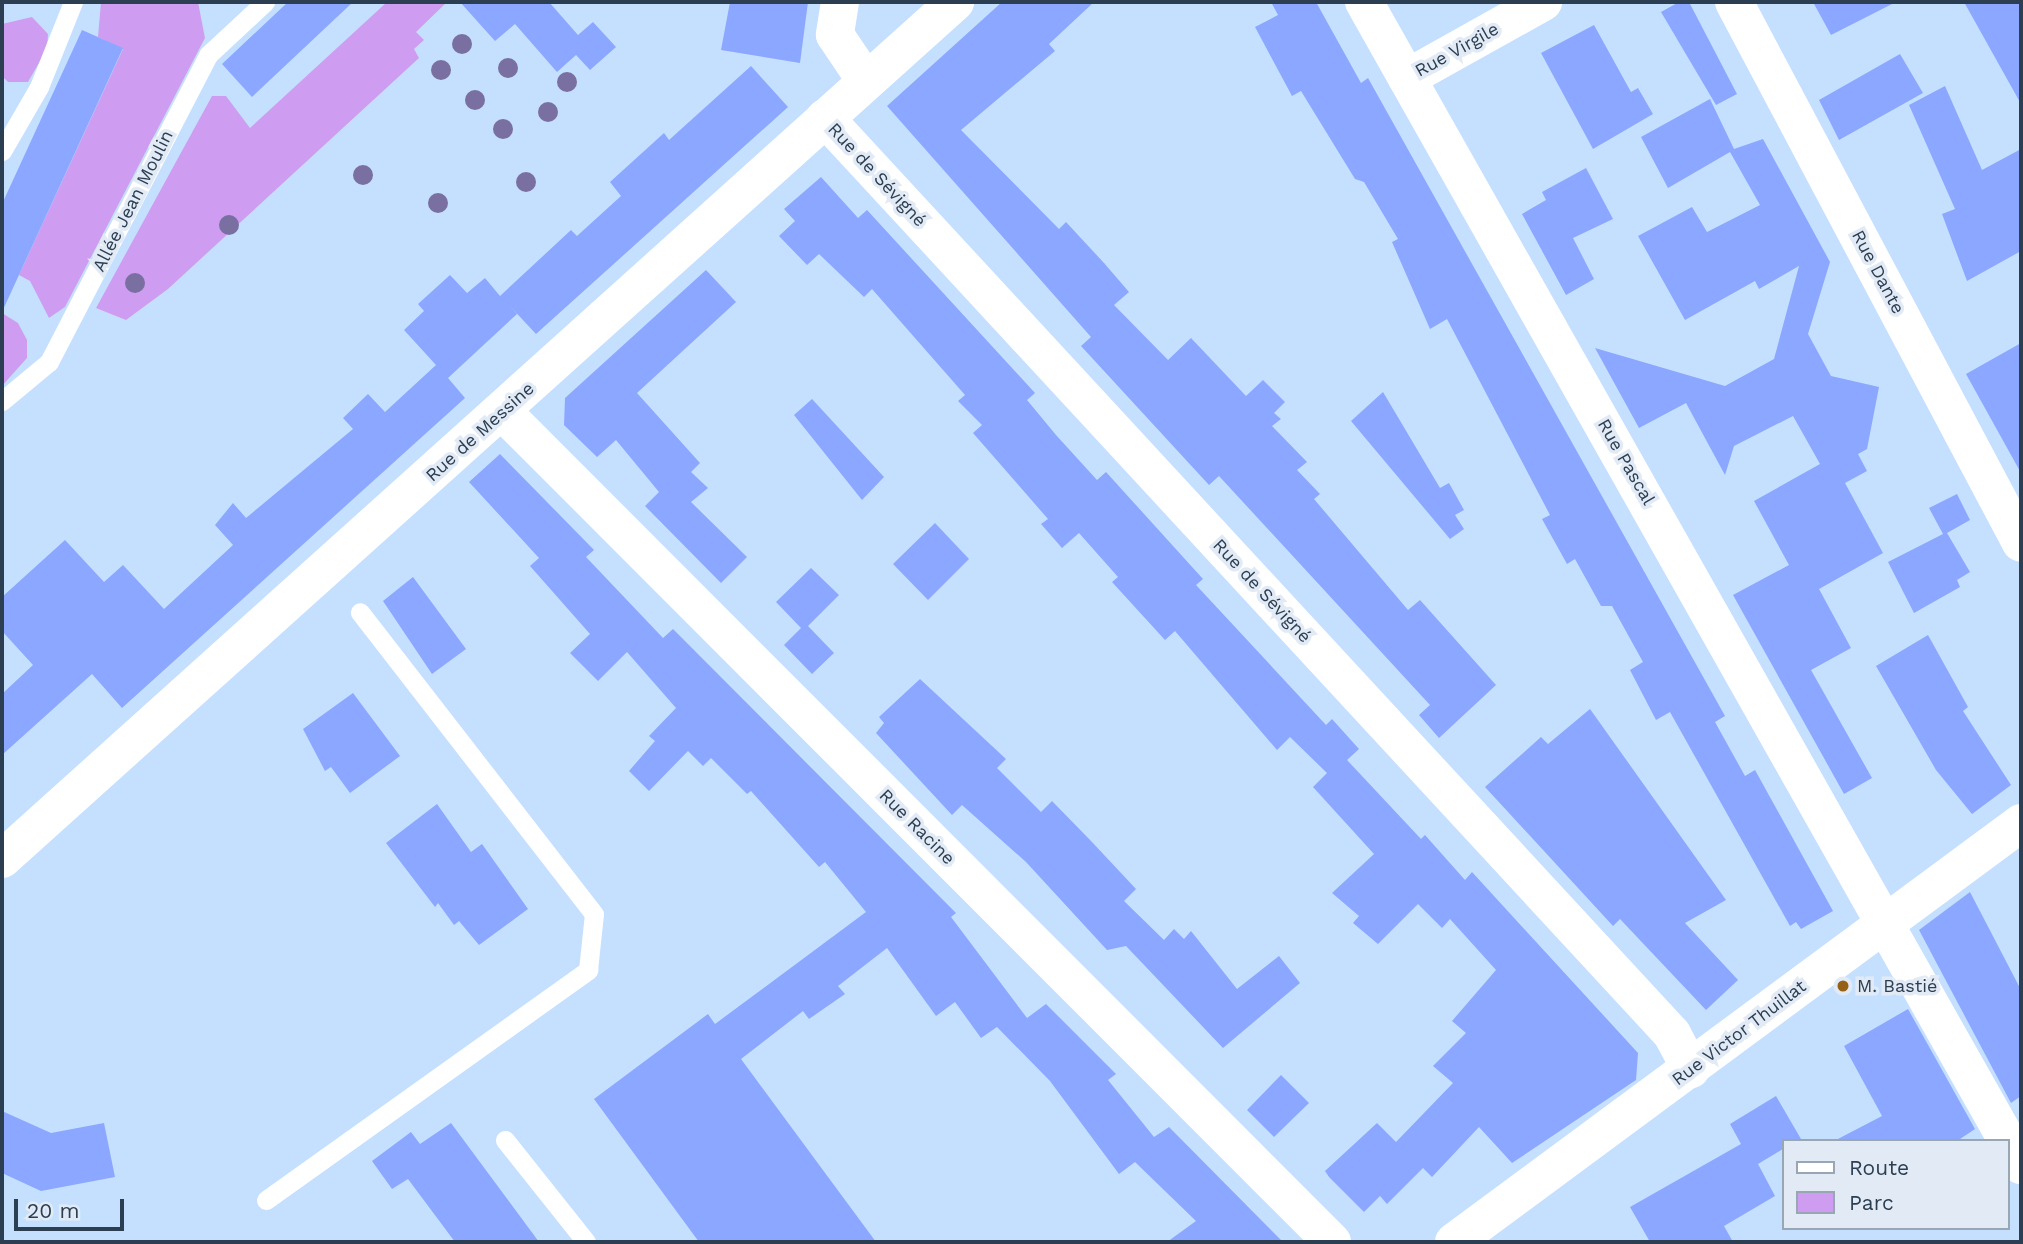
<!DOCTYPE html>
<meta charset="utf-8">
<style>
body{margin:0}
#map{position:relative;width:2023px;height:1244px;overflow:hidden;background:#c5e0fe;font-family:"Work Sans",sans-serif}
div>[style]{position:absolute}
.green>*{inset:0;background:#ce9df2}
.building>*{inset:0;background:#8ba7ff}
.lane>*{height:19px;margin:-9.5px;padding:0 9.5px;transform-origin:9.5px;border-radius:9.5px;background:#fff}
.street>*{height:38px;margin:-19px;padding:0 19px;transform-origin:19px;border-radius:19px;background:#fff}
.trees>*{width:20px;height:20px;margin:-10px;border-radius:50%;background:#7a6fa1}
.dots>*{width:19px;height:19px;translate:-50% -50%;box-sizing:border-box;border:4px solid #e2ebf5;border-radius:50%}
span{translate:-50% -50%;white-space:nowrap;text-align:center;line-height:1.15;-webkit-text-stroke:7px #e2ebf5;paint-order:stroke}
.street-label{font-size:18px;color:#2b3e52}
.poi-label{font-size:18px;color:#2b3e52}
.left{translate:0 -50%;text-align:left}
.frame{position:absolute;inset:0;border:4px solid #2b3e52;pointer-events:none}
.legend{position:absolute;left:1782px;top:1139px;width:228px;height:91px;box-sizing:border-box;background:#e2ebf5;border:2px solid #99a6b4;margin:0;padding:9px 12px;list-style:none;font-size:21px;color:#2b3e52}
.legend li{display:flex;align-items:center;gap:14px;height:35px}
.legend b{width:35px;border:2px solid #99a6b4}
.scale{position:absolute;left:14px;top:1199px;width:110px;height:32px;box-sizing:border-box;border:4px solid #2b3e52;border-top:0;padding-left:9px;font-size:21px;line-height:24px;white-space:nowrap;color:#2b3e52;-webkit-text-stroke:5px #e2ebf5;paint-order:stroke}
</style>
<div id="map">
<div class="green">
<div style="clip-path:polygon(101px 2px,198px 2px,205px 38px,65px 307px,49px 318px,30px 281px,19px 275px,123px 49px,98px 37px)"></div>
<div style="clip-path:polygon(387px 2px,447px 2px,416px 32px,424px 40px,414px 49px,419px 58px,168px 289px,126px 320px,96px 308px,212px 96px,226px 96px,250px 128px)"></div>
<div style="clip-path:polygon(32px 17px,48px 34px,47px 49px,28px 82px,8px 82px,2px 76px,2px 24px)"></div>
<div style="clip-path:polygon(2px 313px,18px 323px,27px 340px,27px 358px,2px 386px)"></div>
</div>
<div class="building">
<div style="clip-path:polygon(288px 2px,353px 2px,252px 97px,222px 64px)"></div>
<div style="clip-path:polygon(460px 2px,549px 2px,578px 35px,593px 22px,616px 47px,590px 70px,576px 55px,557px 72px,515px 24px,495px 41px)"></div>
<div style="clip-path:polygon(730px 2px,808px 2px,800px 63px,721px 50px)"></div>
<div style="clip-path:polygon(1002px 2px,1094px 2px,1049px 44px,1055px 51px,961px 130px,1059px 229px,1066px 222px,1104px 263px,1129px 292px,1114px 305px,1168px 360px,1191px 338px,1246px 396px,1263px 380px,1285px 402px,1274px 413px,1281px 419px,1272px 426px,1307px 462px,1297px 470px,1320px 494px,1314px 499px,1408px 610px,1420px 600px,1496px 685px,1439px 738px,1419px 715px,1430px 705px,1219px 476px,1209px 485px,1081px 346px,1091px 337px,887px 106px)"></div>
<div style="clip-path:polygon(1271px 2px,1316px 2px,1361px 83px,1368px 78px,1725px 716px,1715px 722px,1745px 776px,1755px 770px,1833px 911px,1801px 929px,1796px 922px,1790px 926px,1670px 712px,1656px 720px,1630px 670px,1643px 662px,1612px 606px,1601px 606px,1575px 559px,1567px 564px,1542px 519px,1550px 515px,1447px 319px,1430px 329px,1392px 242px,1398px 239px,1364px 182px,1355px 179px,1301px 91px,1292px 96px,1255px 27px,1278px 15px)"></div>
<div style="clip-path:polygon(1679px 2px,1689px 2px,1737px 94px,1716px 105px,1661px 12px)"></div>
<div style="clip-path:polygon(1813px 2px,1896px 2px,1831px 35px)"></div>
<div style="clip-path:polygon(1964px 2px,2021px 2px,2021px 104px)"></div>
<div style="clip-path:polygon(1594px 25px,1631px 92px,1638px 88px,1653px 114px,1593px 149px,1541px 53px)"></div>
<div style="clip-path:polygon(82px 30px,123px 48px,2px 312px,2px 204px)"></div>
<div style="clip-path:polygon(1900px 54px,1923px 93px,1839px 140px,1819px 100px)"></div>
<div style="clip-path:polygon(751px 66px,788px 107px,536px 334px,508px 304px,517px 314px,448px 378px,465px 398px,122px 708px,92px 674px,2px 755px,2px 694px,33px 665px,2px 631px,2px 597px,65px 540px,104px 582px,123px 565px,164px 609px,233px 545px,215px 525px,233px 503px,246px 518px,353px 429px,343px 418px,368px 394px,385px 412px,436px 365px,404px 330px,424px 311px,418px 304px,450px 275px,467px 293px,485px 278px,500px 296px,571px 230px,577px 236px,621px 196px,610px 182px,664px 133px,669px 140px)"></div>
<div style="clip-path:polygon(1945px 86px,1982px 170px,2021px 149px,2021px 251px,1967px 281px,1942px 214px,1955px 209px,1909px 105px)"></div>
<div style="clip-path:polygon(1710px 99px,1734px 149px,1763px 139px,1830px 262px,1808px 334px,1831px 376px,1879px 387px,1867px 449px,1858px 454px,1867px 471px,1845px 483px,1883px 553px,1819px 589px,1851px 648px,1811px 670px,1872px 778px,1844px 794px,1733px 595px,1789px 565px,1754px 501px,1820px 464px,1793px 416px,1734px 446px,1725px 475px,1686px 403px,1639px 428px,1595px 348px,1725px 386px,1774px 359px,1799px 266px,1759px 289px,1755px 281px,1685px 320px,1638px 236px,1692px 207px,1707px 232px,1760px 205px,1730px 152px,1668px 188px,1641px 137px)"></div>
<div style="clip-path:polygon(1586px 168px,1613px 219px,1573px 238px,1594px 279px,1566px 295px,1522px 214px,1546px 200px,1542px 192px)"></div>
<div style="clip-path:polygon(821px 177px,858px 218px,867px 210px,1035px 393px,1027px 400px,1056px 435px,1097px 480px,1106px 472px,1203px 579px,1196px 585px,1326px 725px,1332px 719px,1359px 749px,1347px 760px,1421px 839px,1425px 835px,1465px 880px,1472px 872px,1638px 1053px,1636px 1080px,1512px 1163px,1479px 1127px,1432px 1177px,1423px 1168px,1387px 1204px,1380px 1196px,1364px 1212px,1329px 1177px,1325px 1171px,1377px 1123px,1396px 1142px,1453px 1083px,1433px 1066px,1466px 1033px,1452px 1021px,1496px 970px,1450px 919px,1442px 928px,1418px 904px,1378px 944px,1353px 923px,1359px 916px,1332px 893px,1374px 854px,1313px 787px,1327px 773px,1290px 737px,1277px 750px,1175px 631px,1165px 640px,1112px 582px,1118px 577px,1079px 533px,1062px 548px,1041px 524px,1048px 519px,973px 433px,982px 425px,958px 401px,965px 395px,872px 289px,864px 297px,819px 254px,807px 265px,779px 236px,795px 221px,784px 209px)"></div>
<div style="clip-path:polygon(706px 270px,736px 302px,637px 393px,700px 463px,691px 472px,708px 488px,691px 502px,747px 557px,721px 583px,645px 506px,659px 492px,616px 440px,597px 457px,564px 425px,565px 398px)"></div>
<div style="clip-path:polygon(2021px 343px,2021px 473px,1966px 374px)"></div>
<div style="clip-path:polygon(1383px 392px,1440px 488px,1449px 483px,1464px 510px,1455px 515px,1464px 529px,1450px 539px,1351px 421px)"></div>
<div style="clip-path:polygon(812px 399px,884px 477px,862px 500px,794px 415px)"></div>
<div style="clip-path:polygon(500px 454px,594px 550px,586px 557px,663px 638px,673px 629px,956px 913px,951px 917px,1027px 1018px,1046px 1004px,1116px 1074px,1108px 1080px,1154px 1137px,1169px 1127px,1283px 1242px,1167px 1242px,1196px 1221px,1135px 1162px,1119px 1174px,1050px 1081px,997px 1027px,981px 1038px,955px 1002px,936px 1016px,887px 948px,838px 986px,845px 994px,809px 1019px,803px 1011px,741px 1059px,876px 1242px,699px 1242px,594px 1099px,708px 1014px,715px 1024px,866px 912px,825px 862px,819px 867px,751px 791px,747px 794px,711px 758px,703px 766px,688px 751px,649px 791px,629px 771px,655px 741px,649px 736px,676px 708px,627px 652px,598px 681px,570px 653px,590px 634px,530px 566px,539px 558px,469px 482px)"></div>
<div style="clip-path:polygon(1957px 494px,1970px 520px,1947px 533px,1970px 572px,1957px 580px,1960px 587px,1914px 613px,1888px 562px,1943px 534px,1929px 508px)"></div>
<div style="clip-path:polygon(935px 523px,969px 559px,928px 600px,893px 564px)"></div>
<div style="clip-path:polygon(811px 568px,839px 595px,808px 626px,834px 653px,812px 674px,784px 645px,801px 628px,776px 602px)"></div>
<div style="clip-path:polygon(413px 577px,466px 649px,432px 674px,383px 601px)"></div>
<div style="clip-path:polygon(1928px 635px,1968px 707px,1963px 711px,2011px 785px,1972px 814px,1936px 770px,1876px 666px)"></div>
<div style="clip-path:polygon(920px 679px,1006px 759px,997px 768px,1041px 812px,1052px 801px,1091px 841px,1136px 889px,1124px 901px,1164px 940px,1174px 929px,1184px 939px,1191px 931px,1237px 989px,1279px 956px,1300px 983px,1223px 1048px,1126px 946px,1107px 950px,1026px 862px,962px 805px,952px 815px,876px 733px,884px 723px,879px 717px)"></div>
<div style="clip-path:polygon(353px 693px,400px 756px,350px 793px,331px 767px,325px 771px,303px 729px)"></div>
<div style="clip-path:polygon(1590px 709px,1726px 900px,1685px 923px,1738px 980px,1706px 1010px,1620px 919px,1613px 926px,1485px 787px,1541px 737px,1548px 744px)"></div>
<div style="clip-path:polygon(437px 804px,471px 852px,482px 844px,528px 909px,479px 945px,459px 921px,454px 925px,438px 903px,435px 907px,386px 843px)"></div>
<div style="clip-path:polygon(1970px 892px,2021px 990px,2021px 1096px,2011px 1103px,1919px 930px)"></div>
<div style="clip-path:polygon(1908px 1009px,1975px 1129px,1957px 1141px,1834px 1141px,1882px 1116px,1844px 1046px)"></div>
<div style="clip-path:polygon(1281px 1075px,1309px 1103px,1274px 1137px,1247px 1110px)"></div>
<div style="clip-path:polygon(1776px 1096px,1801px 1139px,1783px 1141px,1783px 1149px,1758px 1164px,1775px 1196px,1724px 1226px,1733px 1242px,1650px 1242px,1630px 1207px,1741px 1144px,1730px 1124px)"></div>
<div style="clip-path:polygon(2px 1111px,51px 1133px,104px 1123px,115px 1177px,41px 1191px,2px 1173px)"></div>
<div style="clip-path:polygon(451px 1123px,539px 1242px,455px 1242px,408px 1179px,392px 1189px,372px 1161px,411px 1132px,420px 1144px)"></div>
</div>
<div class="lane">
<div style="left:2px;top:151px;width:74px;rotate:-60deg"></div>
<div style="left:39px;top:87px;width:92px;rotate:-68.2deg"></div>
<div style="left:2px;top:401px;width:61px;rotate:-39.7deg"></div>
<div style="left:49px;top:362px;width:346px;rotate:-62.6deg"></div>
<div style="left:208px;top:55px;width:78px;rotate:-42.9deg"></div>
<div style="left:505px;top:1140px;width:130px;rotate:51.5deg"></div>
<div style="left:266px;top:1200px;width:396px;rotate:-35.5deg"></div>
<div style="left:588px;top:970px;width:56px;rotate:-83.9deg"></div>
<div style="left:594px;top:914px;width:382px;rotate:-127.8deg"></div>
</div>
<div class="street">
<div style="left:840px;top:2px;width:33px;rotate:99deg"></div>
<div style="left:835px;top:35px;width:55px;rotate:56deg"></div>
<div style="left:1364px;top:2px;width:1336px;rotate:60.54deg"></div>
<div style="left:1734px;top:2px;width:612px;rotate:62.05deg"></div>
<div style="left:1407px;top:78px;width:156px;rotate:-29.2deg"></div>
<div style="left:825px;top:118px;width:1248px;rotate:47.24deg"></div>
<div style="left:1672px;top:1034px;width:40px;rotate:62deg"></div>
<div style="left:503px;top:412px;width:1173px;rotate:45.03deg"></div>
<div style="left:2px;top:859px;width:1282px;rotate:-41.96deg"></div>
<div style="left:1454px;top:1242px;width:705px;rotate:-36.46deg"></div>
</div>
<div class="trees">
<div style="left:462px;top:44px"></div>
<div style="left:508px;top:68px"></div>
<div style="left:441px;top:70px"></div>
<div style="left:567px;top:82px"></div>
<div style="left:475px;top:100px"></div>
<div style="left:548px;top:112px"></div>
<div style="left:503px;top:129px"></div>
<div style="left:363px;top:175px"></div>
<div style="left:526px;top:182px"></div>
<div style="left:438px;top:203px"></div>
<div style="left:229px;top:225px"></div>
<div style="left:135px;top:283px"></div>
</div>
<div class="dots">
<div style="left:1843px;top:986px;background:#956116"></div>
</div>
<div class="street-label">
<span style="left:1457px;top:50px;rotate:-29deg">Rue Virgile</span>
<span style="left:877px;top:175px;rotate:47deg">Rue de Sévigné</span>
<span style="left:133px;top:201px;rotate:-63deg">Allée Jean Moulin</span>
<span style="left:1878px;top:272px;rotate:62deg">Rue Dante</span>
<span style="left:480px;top:432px;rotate:-42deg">Rue de Messine</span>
<span style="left:1626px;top:462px;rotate:60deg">Rue Pascal</span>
<span style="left:1262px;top:591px;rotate:47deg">Rue de Sévigné</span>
<span style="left:917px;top:827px;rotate:45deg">Rue Racine</span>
<span style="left:1739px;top:1033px;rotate:-37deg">Rue Victor Thuillat</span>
</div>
<div class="poi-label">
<span class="left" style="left:1857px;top:986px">M. Bastié</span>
</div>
<div class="frame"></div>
<ul class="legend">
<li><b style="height:9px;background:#fff"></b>Route</li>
<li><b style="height:19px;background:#ce9df2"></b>Parc</li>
</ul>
<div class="scale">20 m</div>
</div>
